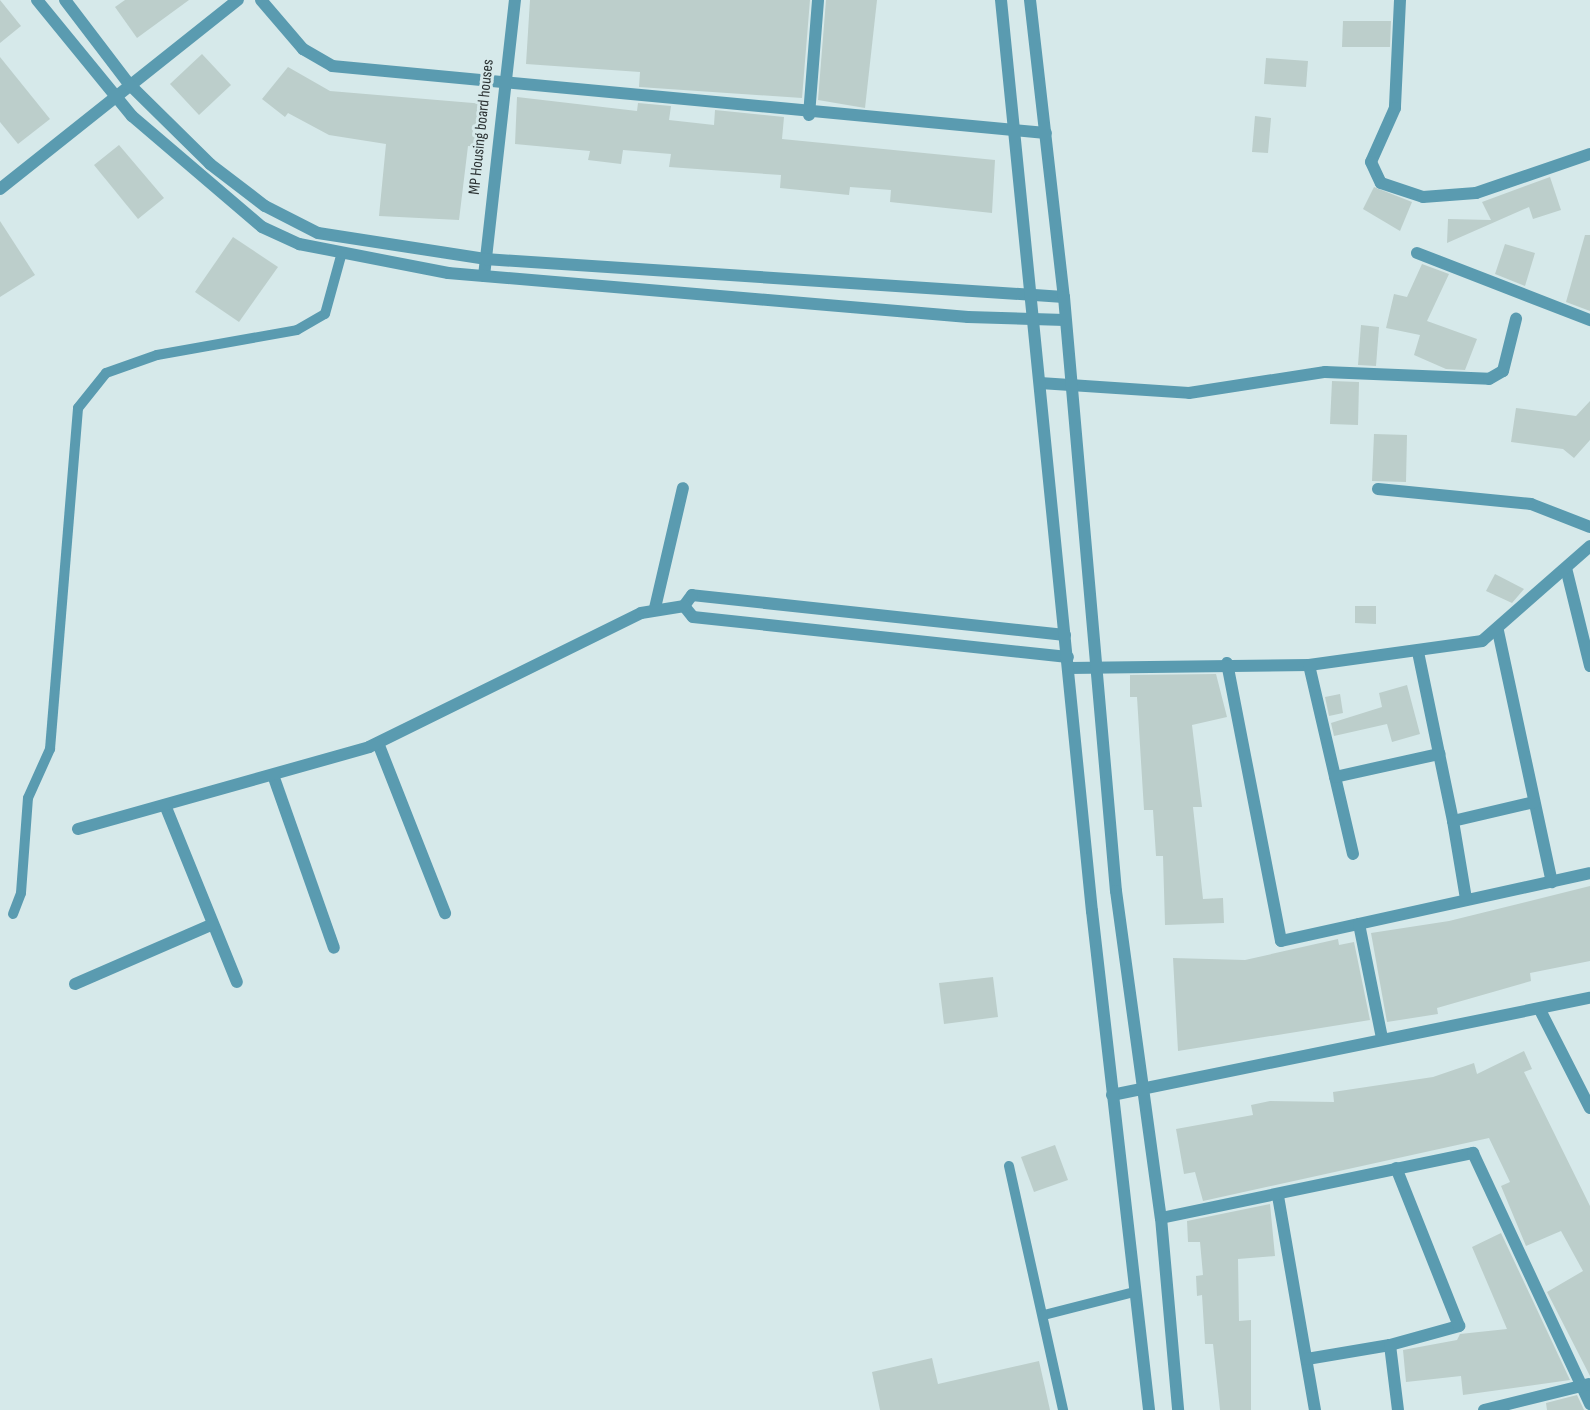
<!DOCTYPE html>
<style>
body{margin:0}
#map{position:relative;width:1590px;height:1410px;overflow:hidden;background:#d6e9ea;font-family:"Sofia Sans Condensed",sans-serif}
div>[style]{position:absolute}
.building>*{inset:0;background:#bccecb}
.service>*{height:10px;margin:-5px;padding:0 5px;transform-origin:5px;border-radius:5px;background:#5a9bb0}
.minor>*{height:12px;margin:-6px;padding:0 6px;transform-origin:6px;border-radius:6px;background:#5a9bb0}
.tertiary>*{height:12px;margin:-6px;padding:0 6px;transform-origin:6px;border-radius:6px;background:#5a9bb0}
span{translate:-50% -50%;white-space:nowrap;text-align:center;line-height:1.15;-webkit-text-stroke:6px #d6e9ea;paint-order:stroke}
.street-label{font-size:16px;color:#2d3435}
</style>
<div id="map">
<div class="building">
<div style="clip-path:polygon(0 0,21px 26px,0 43px)"></div>
<div style="clip-path:polygon(125px 0,189px 0,137px 38px,115px 7px)"></div>
<div style="clip-path:polygon(530px 0,810px 0,802px 98px,639px 87px,640px 72px,526px 64px)"></div>
<div style="clip-path:polygon(826px 0,877px 0,865px 108px,818px 100px)"></div>
<div style="clip-path:polygon(1343px 21px,1391px 21px,1390px 47px,1342px 47px)"></div>
<div style="clip-path:polygon(202px 54px,231px 85px,199px 115px,170px 84px)"></div>
<div style="clip-path:polygon(0 57px,50px 119px,18px 144px,0 122px)"></div>
<div style="clip-path:polygon(1266px 58px,1308px 61px,1306px 87px,1264px 84px)"></div>
<div style="clip-path:polygon(288px 67px,330px 91px,485px 104px,482px 147px,468px 146px,459px 220px,379px 216px,386px 144px,329px 135px,288px 113px,285px 117px,262px 99px)"></div>
<div style="clip-path:polygon(517px 97px,637px 111px,638px 103px,671px 106px,669px 120px,714px 125px,715px 110px,784px 117px,782px 139px,995px 160px,992px 213px,890px 202px,891px 190px,850px 187px,849px 195px,780px 188px,781px 175px,669px 167px,671px 154px,623px 150px,621px 164px,588px 160px,590px 151px,515px 144px)"></div>
<div style="clip-path:polygon(1255px 116px,1271px 118px,1268px 153px,1252px 152px)"></div>
<div style="clip-path:polygon(119px 145px,164px 198px,138px 219px,94px 165px)"></div>
<div style="clip-path:polygon(1550px 177px,1561px 210px,1533px 219px,1529px 207px,1447px 243px,1448px 219px,1491px 220px,1482px 202px)"></div>
<div style="clip-path:polygon(1374px 187px,1412px 202px,1400px 231px,1363px 209px)"></div>
<div style="clip-path:polygon(0 221px,35px 275px,0 297px)"></div>
<div style="clip-path:polygon(1585px 235px,1590px 235px,1590px 311px,1566px 302px)"></div>
<div style="clip-path:polygon(233px 237px,278px 267px,239px 322px,195px 292px)"></div>
<div style="clip-path:polygon(1505px 244px,1535px 253px,1525px 286px,1495px 274px)"></div>
<div style="clip-path:polygon(1422px 264px,1449px 274px,1427px 321px,1477px 339px,1465px 370px,1446px 369px,1414px 355px,1420px 335px,1386px 328px,1394px 294px,1407px 297px)"></div>
<div style="clip-path:polygon(1361px 325px,1379px 327px,1376px 366px,1358px 365px)"></div>
<div style="clip-path:polygon(1332px 381px,1359px 382px,1358px 425px,1330px 424px)"></div>
<div style="clip-path:polygon(1590px 401px,1590px 440px,1574px 458px,1563px 449px,1511px 442px,1516px 408px,1576px 416px)"></div>
<div style="clip-path:polygon(1374px 434px,1407px 435px,1406px 482px,1372px 481px)"></div>
<div style="clip-path:polygon(1495px 574px,1524px 589px,1512px 603px,1486px 591px)"></div>
<div style="clip-path:polygon(1355px 606px,1376px 606px,1376px 624px,1355px 623px)"></div>
<div style="clip-path:polygon(1216px 674px,1227px 717px,1192px 725px,1202px 807px,1193px 807px,1203px 899px,1223px 898px,1224px 923px,1165px 925px,1163px 856px,1156px 856px,1153px 810px,1144px 810px,1137px 697px,1130px 697px,1130px 675px)"></div>
<div style="clip-path:polygon(1407px 685px,1420px 734px,1392px 742px,1387px 724px,1334px 736px,1331px 723px,1382px 707px,1379px 693px)"></div>
<div style="clip-path:polygon(1340px 694px,1343px 713px,1329px 716px,1325px 697px)"></div>
<div style="clip-path:polygon(1590px 886px,1590px 961px,1530px 973px,1531px 981px,1437px 1008px,1438px 1014px,1387px 1022px,1371px 933px,1449px 921px)"></div>
<div style="clip-path:polygon(1338px 939px,1339px 945px,1354px 942px,1370px 1020px,1178px 1051px,1173px 958px,1245px 960px)"></div>
<div style="clip-path:polygon(993px 977px,998px 1017px,944px 1024px,939px 983px)"></div>
<div style="clip-path:polygon(1524px 1051px,1532px 1069px,1524px 1072px,1590px 1206px,1590px 1376px,1547px 1292px,1583px 1271px,1561px 1231px,1526px 1246px,1501px 1186px,1510px 1182px,1489px 1138px,1203px 1201px,1195px 1172px,1184px 1174px,1176px 1129px,1253px 1115px,1251px 1105px,1270px 1101px,1334px 1102px,1333px 1092px,1433px 1077px,1474px 1063px,1477px 1074px)"></div>
<div style="clip-path:polygon(1055px 1145px,1068px 1180px,1034px 1192px,1021px 1157px)"></div>
<div style="clip-path:polygon(1270px 1204px,1275px 1256px,1238px 1259px,1239px 1321px,1251px 1320px,1251px 1410px,1220px 1410px,1213px 1344px,1205px 1344px,1202px 1295px,1197px 1296px,1196px 1276px,1203px 1275px,1200px 1242px,1188px 1242px,1187px 1221px)"></div>
<div style="clip-path:polygon(1501px 1233px,1570px 1380px,1463px 1395px,1461px 1376px,1406px 1382px,1403px 1350px,1457px 1340px,1460px 1334px,1507px 1329px,1472px 1247px)"></div>
<div style="clip-path:polygon(932px 1358px,938px 1384px,1039px 1361px,1050px 1410px,880px 1410px,872px 1372px)"></div>
<div style="clip-path:polygon(1577px 1395px,1584px 1410px,1547px 1410px,1546px 1403px)"></div>
</div>
<div class="service">
<div style="left:13px;top:914px;width:22px;rotate:-69deg"></div>
<div style="left:21px;top:893px;width:95px;rotate:-85.8deg"></div>
<div style="left:28px;top:798px;width:54px;rotate:-65.8deg"></div>
<div style="left:50px;top:749px;width:342px;rotate:-85.3deg"></div>
<div style="left:78px;top:408px;width:45px;rotate:-51.3deg"></div>
<div style="left:106px;top:373px;width:54px;rotate:-19.4deg"></div>
<div style="left:157px;top:355px;width:142px;rotate:-10.1deg"></div>
<div style="left:297px;top:330px;width:32px;rotate:-30deg"></div>
<div style="left:325px;top:314px;width:60px;rotate:-74.6deg"></div>
<div style="left:1009px;top:1166px;width:250px;rotate:77.5deg"></div>
<div style="left:1044px;top:1315px;width:93px;rotate:-14.3deg"></div>
</div>
<div class="minor">
<div style="left:261px;top:0;width:65px;rotate:49.4deg"></div>
<div style="left:303px;top:49px;width:34px;rotate:30deg"></div>
<div style="left:332px;top:66px;width:717px;rotate:5.36deg"></div>
<div style="left:1400px;top:0;width:108px;rotate:92.7deg"></div>
<div style="left:1395px;top:108px;width:59px;rotate:114deg"></div>
<div style="left:1371px;top:162px;width:23px;rotate:65deg"></div>
<div style="left:1381px;top:183px;width:44px;rotate:18.4deg"></div>
<div style="left:1423px;top:197px;width:53px;rotate:-4.3deg"></div>
<div style="left:1476px;top:193px;width:120px;rotate:-18.9deg"></div>
<div style="left:809px;top:115px;width:115px;rotate:-85.5deg"></div>
<div style="left:0;top:189px;width:304px;rotate:-38.5deg"></div>
<div style="left:1417px;top:253px;width:186px;rotate:21.2deg"></div>
<div style="left:484px;top:276px;width:278px;rotate:-83.6deg"></div>
<div style="left:1040px;top:383px;width:149px;rotate:3.8deg"></div>
<div style="left:1189px;top:393px;width:138px;rotate:-8.8deg"></div>
<div style="left:1325px;top:372px;width:164px;rotate:2.4deg"></div>
<div style="left:1489px;top:379px;width:16px;rotate:-30deg"></div>
<div style="left:1503px;top:371px;width:54px;rotate:-76deg"></div>
<div style="left:1378px;top:489px;width:154px;rotate:5.6deg"></div>
<div style="left:1531px;top:504px;width:63px;rotate:21.3deg"></div>
<div style="left:1566px;top:568px;width:101px;rotate:76.2deg"></div>
<div style="left:655px;top:608px;width:123px;rotate:-76.9deg"></div>
<div style="left:1498px;top:631px;width:257px;rotate:77.9deg"></div>
<div style="left:1065px;top:635px;width:375px;rotate:-173.9deg"></div>
<div style="left:692px;top:595px;width:14px;rotate:126deg"></div>
<div style="left:684px;top:606px;width:14px;rotate:51deg"></div>
<div style="left:693px;top:617px;width:377px;rotate:6.1deg"></div>
<div style="left:1418px;top:652px;width:173px;rotate:78.3deg"></div>
<div style="left:1453px;top:821px;width:83px;rotate:-13.2deg"></div>
<div style="left:1227px;top:663px;width:283px;rotate:79deg"></div>
<div style="left:1281px;top:941px;width:316px;rotate:-12.4deg"></div>
<div style="left:1309px;top:665px;width:194px;rotate:76.9deg"></div>
<div style="left:1069px;top:668px;width:240px;rotate:-0.7deg"></div>
<div style="left:1309px;top:665px;width:175px;rotate:-7.9deg"></div>
<div style="left:1482px;top:641px;width:144px;rotate:-41.3deg"></div>
<div style="left:378px;top:743px;width:183px;rotate:68.5deg"></div>
<div style="left:273px;top:775px;width:183px;rotate:70.6deg"></div>
<div style="left:1335px;top:777px;width:107px;rotate:-12.5deg"></div>
<div style="left:165px;top:805px;width:191px;rotate:67.9deg"></div>
<div style="left:1453px;top:821px;width:79px;rotate:80.5deg"></div>
<div style="left:78px;top:829px;width:302px;rotate:-15.7deg"></div>
<div style="left:369px;top:747px;width:303px;rotate:-26.2deg"></div>
<div style="left:641px;top:613px;width:44px;rotate:-9.2deg"></div>
<div style="left:1359px;top:924px;width:116px;rotate:78.6deg"></div>
<div style="left:75px;top:984px;width:150px;rotate:-23.5deg"></div>
<div style="left:1540px;top:1010px;width:110px;rotate:63deg"></div>
<div style="left:1112px;top:1095px;width:488px;rotate:-11.5deg"></div>
<div style="left:1278px;top:1196px;width:217px;rotate:80.2deg"></div>
<div style="left:1161px;top:1218px;width:319px;rotate:-11.8deg"></div>
<div style="left:1473px;top:1153px;width:277px;rotate:65deg"></div>
<div style="left:1390px;top:1345px;width:65px;rotate:83deg"></div>
<div style="left:1307px;top:1359px;width:84px;rotate:-9.6deg"></div>
<div style="left:1390px;top:1345px;width:72px;rotate:-15.4deg"></div>
<div style="left:1459px;top:1326px;width:170px;rotate:-111.7deg"></div>
<div style="left:1484px;top:1410px;width:108px;rotate:-13.9deg"></div>
</div>
<div class="tertiary">
<div style="left:37px;top:0;width:150px;rotate:50.7deg"></div>
<div style="left:132px;top:116px;width:171px;rotate:40.5deg"></div>
<div style="left:262px;top:227px;width:41px;rotate:24.7deg"></div>
<div style="left:299px;top:244px;width:152px;rotate:11deg"></div>
<div style="left:448px;top:273px;width:522px;rotate:4.84deg"></div>
<div style="left:968px;top:317px;width:97px;rotate:1.8deg"></div>
<div style="left:65px;top:0;width:106px;rotate:52.7deg"></div>
<div style="left:129px;top:84px;width:114px;rotate:44.6deg"></div>
<div style="left:210px;top:164px;width:69px;rotate:37.4deg"></div>
<div style="left:265px;top:206px;width:59px;rotate:27deg"></div>
<div style="left:318px;top:233px;width:169px;rotate:8.8deg"></div>
<div style="left:485px;top:259px;width:580px;rotate:3.75deg"></div>
<div style="left:1001px;top:0;width:916px;rotate:84.3deg"></div>
<div style="left:1092px;top:911px;width:502px;rotate:83.48deg"></div>
<div style="left:1030px;top:0;width:299px;rotate:83.5deg"></div>
<div style="left:1064px;top:297px;width:596px;rotate:85deg"></div>
<div style="left:1116px;top:891px;width:330px;rotate:82.2deg"></div>
<div style="left:1161px;top:1218px;width:193px;rotate:84.9deg"></div>
</div>
<div class="street-label">
<span style="left:482px;top:127px;rotate:-84deg">MP Housing board houses</span>
</div>
</div>
